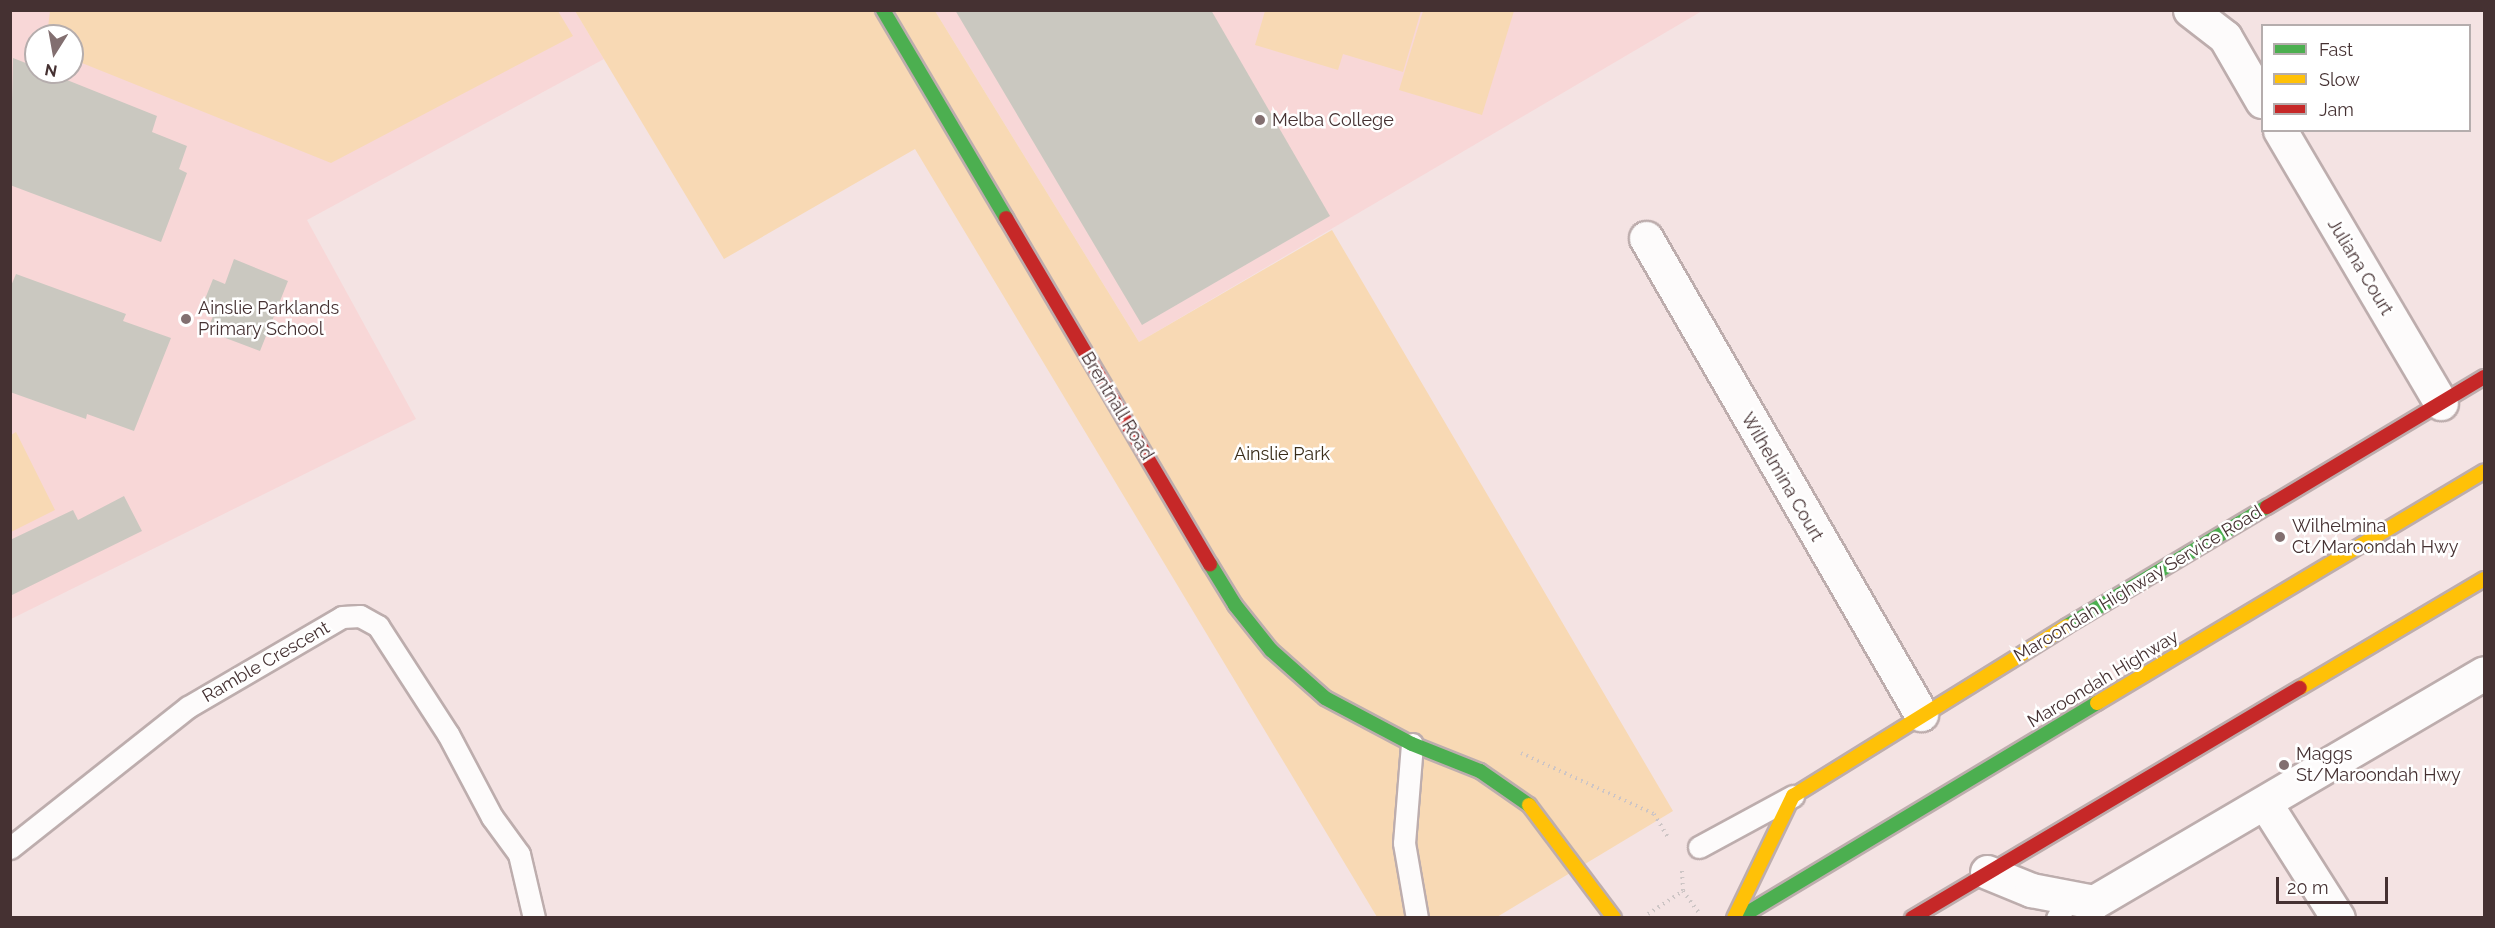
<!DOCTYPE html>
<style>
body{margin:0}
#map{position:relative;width:2495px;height:928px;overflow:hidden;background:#f4e3e3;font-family:Raleway,sans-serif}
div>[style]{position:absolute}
.built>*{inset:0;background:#f8d7d7}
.green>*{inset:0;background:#f8d9b4}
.building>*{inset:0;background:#cac8c0}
.path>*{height:4px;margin-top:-2px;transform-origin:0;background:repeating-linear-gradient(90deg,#cdc5c5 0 1.5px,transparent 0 6px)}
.roads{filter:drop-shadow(2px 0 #bdadad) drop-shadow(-2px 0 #bdadad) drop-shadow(0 2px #bdadad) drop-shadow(0 -2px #bdadad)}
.lane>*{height:21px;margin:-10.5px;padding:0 10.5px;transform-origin:10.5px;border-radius:10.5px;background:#fdfbfb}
.street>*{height:33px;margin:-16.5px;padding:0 16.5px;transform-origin:16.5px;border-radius:16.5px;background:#fdfbfb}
.fast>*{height:14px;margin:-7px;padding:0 7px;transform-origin:7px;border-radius:7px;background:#4caf50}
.slow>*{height:14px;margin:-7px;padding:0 7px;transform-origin:7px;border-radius:7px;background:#ffc107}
.jam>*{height:14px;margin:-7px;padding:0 7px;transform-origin:7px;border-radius:7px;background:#c62828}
.dots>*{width:16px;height:16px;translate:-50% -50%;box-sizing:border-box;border:3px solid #fff;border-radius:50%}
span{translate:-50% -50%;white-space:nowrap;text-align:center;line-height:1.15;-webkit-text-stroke:5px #fff;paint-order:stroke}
.poi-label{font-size:18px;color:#453132}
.left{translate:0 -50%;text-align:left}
.street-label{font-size:18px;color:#453132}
.park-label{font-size:18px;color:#3a2d1a}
.frame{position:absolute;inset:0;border:12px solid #453132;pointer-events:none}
.legend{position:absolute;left:2261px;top:24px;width:210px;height:108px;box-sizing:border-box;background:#fff;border:2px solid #b5adad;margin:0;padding:8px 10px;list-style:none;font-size:18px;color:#453132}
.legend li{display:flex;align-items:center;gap:12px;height:30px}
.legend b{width:30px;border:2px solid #b5adad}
.north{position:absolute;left:24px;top:24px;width:60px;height:60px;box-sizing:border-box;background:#fff;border:2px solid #b5adad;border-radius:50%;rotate:191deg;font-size:16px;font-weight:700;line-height:24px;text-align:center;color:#453132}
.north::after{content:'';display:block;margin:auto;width:21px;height:27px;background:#826f70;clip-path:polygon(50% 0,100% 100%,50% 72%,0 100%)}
.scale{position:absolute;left:2276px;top:877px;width:112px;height:27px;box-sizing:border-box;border:3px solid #453132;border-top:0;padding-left:8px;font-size:18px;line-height:21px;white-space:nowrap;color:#453132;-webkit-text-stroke:4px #fff;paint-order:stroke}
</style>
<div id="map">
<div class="built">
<div style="clip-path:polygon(evenodd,11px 11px,575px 11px,604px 59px,307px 220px,416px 419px,11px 619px,11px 11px,36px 36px,72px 36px,72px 72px,36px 72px,36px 36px)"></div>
<div style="clip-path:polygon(935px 11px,1702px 11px,1139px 342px)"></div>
</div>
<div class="green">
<div style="clip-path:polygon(50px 11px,558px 11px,573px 36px,331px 163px,72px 59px,72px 36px,47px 36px)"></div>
<div style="clip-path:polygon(575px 11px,935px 11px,1139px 342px,1332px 230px,1673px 811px,1497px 917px,1377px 917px,915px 149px,724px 259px)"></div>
<div style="clip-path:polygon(1265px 11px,1265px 10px,1421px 11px,1403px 72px,1343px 54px,1338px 70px,1255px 45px)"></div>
<div style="clip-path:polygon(1423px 11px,1514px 11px,1482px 115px,1399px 90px)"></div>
<div style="clip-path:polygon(16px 432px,55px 510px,11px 532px,11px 435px)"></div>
</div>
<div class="building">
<div style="clip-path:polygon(955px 10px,1211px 10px,1330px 216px,1142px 325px)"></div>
<div style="clip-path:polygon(13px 58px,36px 67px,36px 72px,47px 72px,157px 116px,152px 132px,187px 146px,179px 169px,187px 173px,161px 242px,10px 185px)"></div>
<div style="clip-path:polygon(234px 259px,288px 281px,260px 351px,207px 331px,216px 309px,203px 304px,213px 279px,225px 284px)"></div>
<div style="clip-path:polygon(16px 274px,126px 314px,123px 321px,171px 338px,134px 431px,87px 414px,86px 419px,10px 392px,10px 288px)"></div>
<div style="clip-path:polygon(124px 496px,142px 531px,10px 596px,10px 540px,73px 510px,78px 520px)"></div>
</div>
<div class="path">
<div style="left:1521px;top:753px;width:146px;rotate:24.6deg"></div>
<div style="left:1654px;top:814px;width:29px;rotate:59deg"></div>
<div style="left:1682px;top:871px;width:20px;rotate:87deg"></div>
<div style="left:1648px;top:914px;width:42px;rotate:-33.3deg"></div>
<div style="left:1683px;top:891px;width:26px;rotate:54deg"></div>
</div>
<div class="roads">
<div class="lane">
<div style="left:1412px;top:744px;width:99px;rotate:94.6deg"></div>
<div style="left:1404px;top:843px;width:76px;rotate:80.2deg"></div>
<div style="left:1699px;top:847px;width:107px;rotate:-28.5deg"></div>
<div style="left:10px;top:848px;width:227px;rotate:-38.4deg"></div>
<div style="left:188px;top:707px;width:178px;rotate:-30.3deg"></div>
<div style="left:342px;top:617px;width:18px;rotate:-3deg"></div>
<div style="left:360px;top:616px;width:21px;rotate:29deg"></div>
<div style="left:378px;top:626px;width:129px;rotate:57.1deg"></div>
<div style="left:448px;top:734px;width:94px;rotate:62.1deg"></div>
<div style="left:492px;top:817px;width:46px;rotate:53.9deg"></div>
<div style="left:519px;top:854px;width:66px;rotate:76.8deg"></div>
<div style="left:2057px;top:918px;width:25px;rotate:-58deg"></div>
</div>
<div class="street">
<div style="left:2190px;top:10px;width:44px;rotate:37.6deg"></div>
<div style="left:2225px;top:37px;width:74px;rotate:60deg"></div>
<div style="left:2280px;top:130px;width:317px;rotate:59.5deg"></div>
<div style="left:1646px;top:238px;width:550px;rotate:59.98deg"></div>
<div style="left:2265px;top:803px;width:136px;rotate:57.6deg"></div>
<div style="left:1987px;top:872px;width:48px;rotate:22.2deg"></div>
<div style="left:2031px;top:890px;width:64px;rotate:10.8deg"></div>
<div style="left:2094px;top:902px;width:452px;rotate:-30.4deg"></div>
</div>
<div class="fast">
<div style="left:883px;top:10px;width:242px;rotate:59.4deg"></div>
<div style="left:1210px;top:564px;width:48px;rotate:58.6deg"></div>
<div style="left:1235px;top:605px;width:58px;rotate:51.3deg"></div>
<div style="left:1271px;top:650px;width:72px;rotate:41.6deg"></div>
<div style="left:1325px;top:698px;width:98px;rotate:27.9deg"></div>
<div style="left:1412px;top:744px;width:73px;rotate:21.7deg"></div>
<div style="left:1480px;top:771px;width:60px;rotate:34.8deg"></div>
<div style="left:2067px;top:626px;width:233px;rotate:-30.8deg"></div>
<div style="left:1739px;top:918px;width:418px;rotate:-31deg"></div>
</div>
<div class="slow">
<div style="left:2300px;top:688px;width:214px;rotate:-30.6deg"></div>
<div style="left:2097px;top:703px;width:451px;rotate:-30.9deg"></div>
<div style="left:1529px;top:805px;width:141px;rotate:53deg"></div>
<div style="left:1734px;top:918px;width:136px;rotate:-64.2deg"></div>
<div style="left:1793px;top:796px;width:322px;rotate:-31.8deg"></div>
</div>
<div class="jam">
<div style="left:1006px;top:218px;width:402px;rotate:59.5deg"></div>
<div style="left:2267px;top:507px;width:253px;rotate:-30.9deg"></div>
<div style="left:1912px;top:918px;width:451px;rotate:-30.7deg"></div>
</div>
</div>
<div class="dots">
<div style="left:1260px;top:120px;background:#826f70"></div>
<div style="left:186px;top:319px;background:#826f70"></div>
<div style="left:2280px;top:537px;background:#826f70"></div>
<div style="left:2284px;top:765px;background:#826f70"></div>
</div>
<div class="poi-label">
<span class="left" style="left:1272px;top:120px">Melba College</span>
<span class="left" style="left:198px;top:319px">Ainslie Parklands<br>Primary School</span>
<span class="left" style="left:2292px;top:537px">Wilhelmina<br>Ct/Maroondah Hwy</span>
<span class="left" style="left:2296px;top:765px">Maggs<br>St/Maroondah Hwy</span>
</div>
<div class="street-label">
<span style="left:2360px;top:267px;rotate:59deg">Juliana Court</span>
<span style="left:1117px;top:406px;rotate:59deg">Brentnall Road</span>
<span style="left:1782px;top:477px;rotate:60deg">Wilhelmina Court</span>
<span style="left:2138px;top:584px;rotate:-31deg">Maroondah Highway Service Road</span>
<span style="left:266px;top:662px;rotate:-30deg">Ramble Crescent</span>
<span style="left:2103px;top:679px;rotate:-31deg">Maroondah Highway</span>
</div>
<div class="park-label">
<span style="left:1282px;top:454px">Ainslie Park</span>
</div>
<div class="frame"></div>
<ul class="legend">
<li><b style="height:8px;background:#4caf50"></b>Fast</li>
<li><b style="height:8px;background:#ffc107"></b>Slow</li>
<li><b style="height:8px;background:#c62828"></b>Jam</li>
</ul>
<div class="north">N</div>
<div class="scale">20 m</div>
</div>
